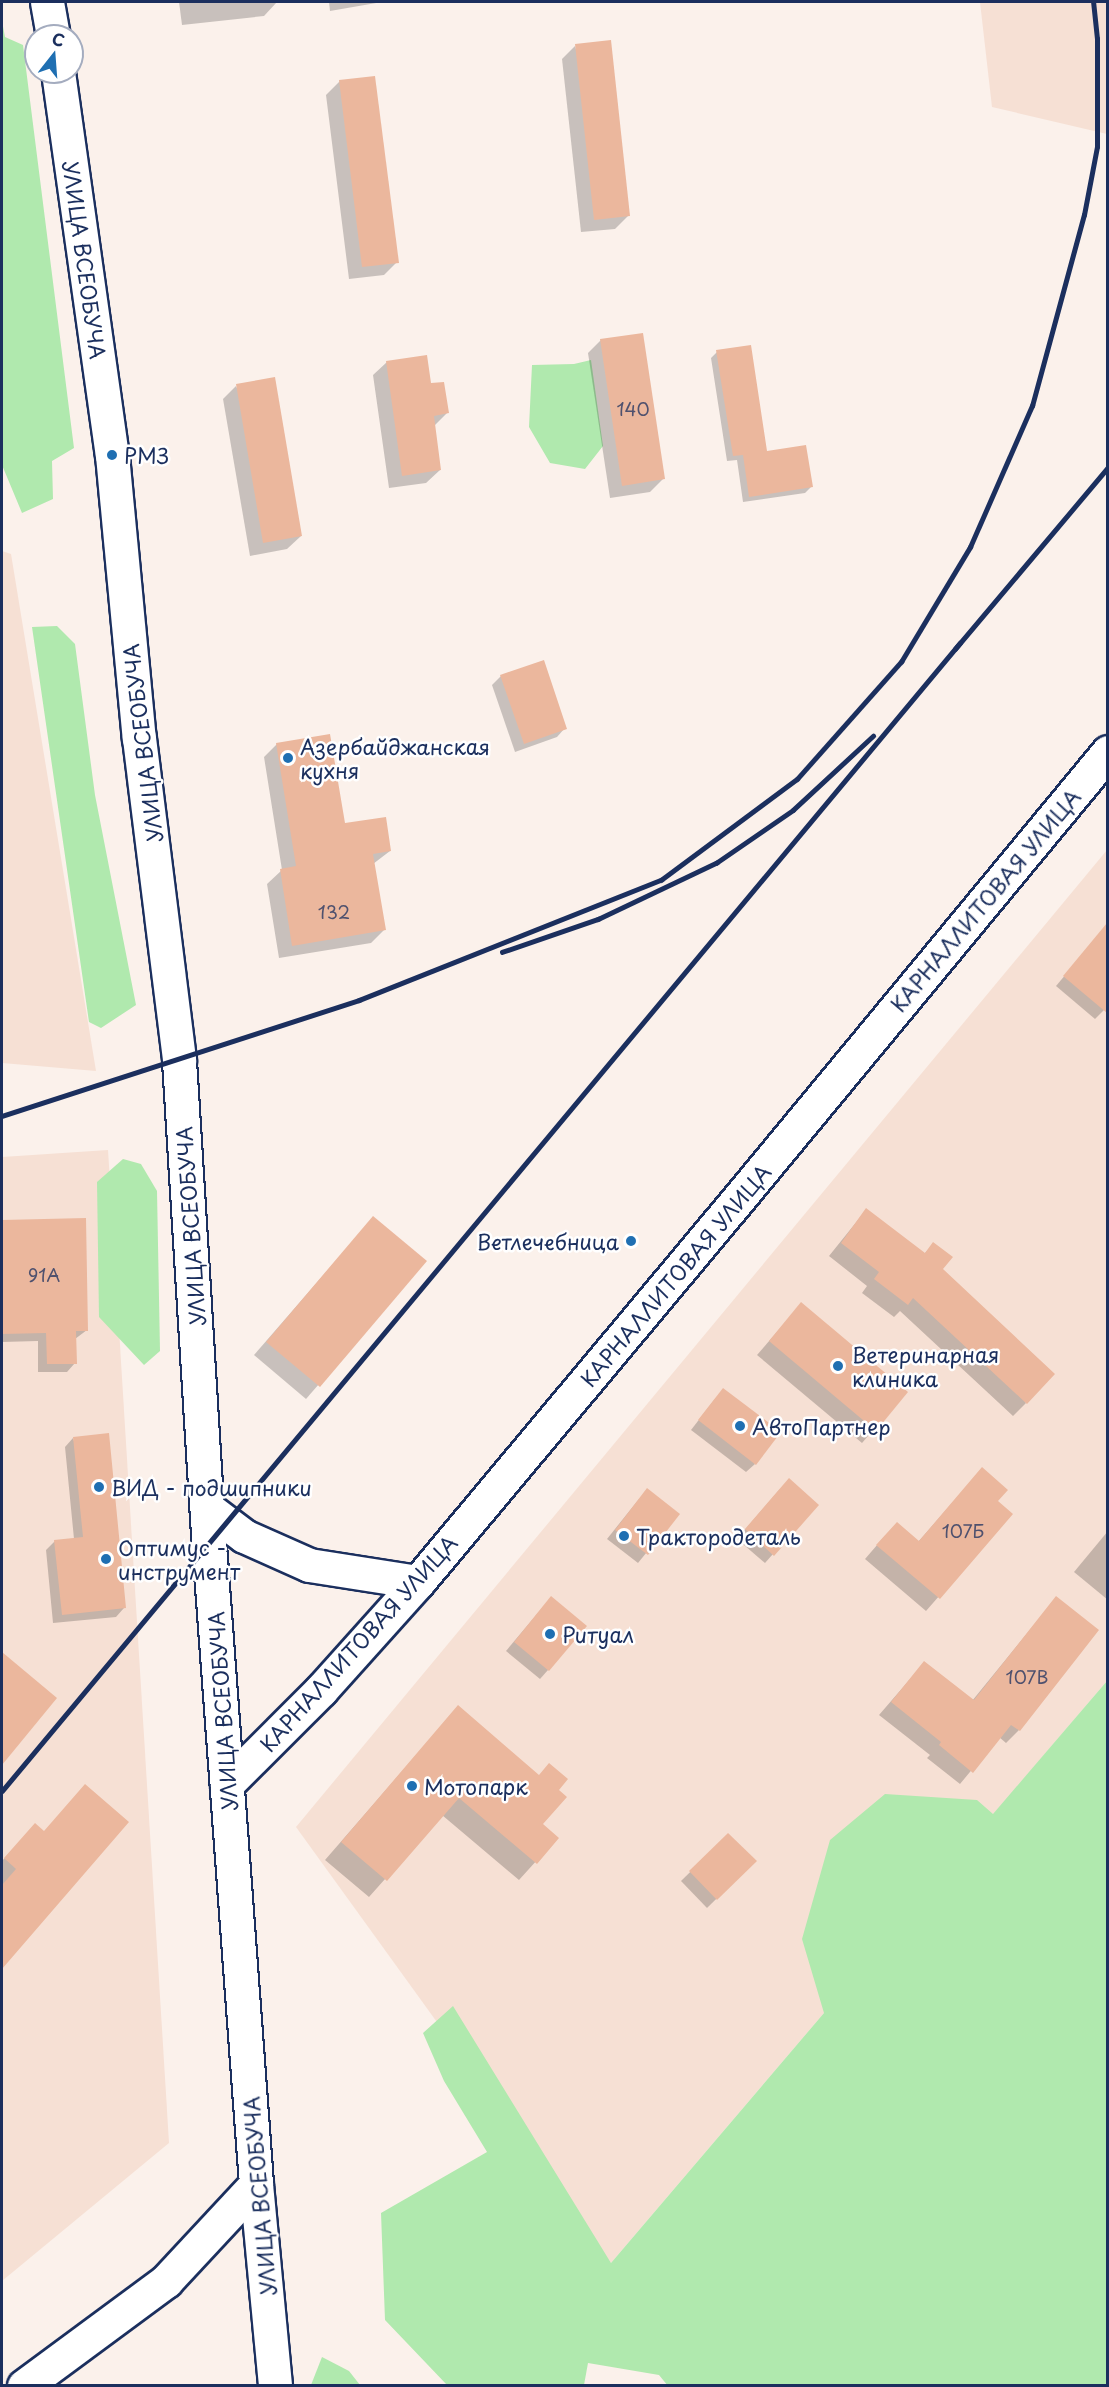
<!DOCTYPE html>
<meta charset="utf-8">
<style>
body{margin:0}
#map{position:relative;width:1109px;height:2387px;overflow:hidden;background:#fbf1eb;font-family:"Playpen Sans",sans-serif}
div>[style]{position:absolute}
.built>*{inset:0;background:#f6e0d4}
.green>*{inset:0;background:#b0e9ae}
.shadow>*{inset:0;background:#0003}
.building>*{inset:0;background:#ebb79d}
.roads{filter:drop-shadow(2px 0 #1b2f5e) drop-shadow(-2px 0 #1b2f5e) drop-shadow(0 2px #1b2f5e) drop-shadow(0 -2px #1b2f5e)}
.street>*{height:33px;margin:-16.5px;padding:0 16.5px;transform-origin:16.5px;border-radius:16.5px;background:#fff}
.secondary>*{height:33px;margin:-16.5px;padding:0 16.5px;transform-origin:16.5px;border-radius:16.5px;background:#fff}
.primary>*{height:33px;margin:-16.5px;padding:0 16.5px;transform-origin:16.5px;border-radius:16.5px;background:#fff}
.rail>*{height:4.5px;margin:-2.25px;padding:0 2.25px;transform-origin:2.25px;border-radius:2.25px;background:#1b2f5e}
.dots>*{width:16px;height:16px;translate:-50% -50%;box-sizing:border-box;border:3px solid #fff;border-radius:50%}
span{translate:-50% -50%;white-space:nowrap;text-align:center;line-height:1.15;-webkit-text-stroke:5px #fff;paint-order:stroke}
.number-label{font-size:18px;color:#4f516e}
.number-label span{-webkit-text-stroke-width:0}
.street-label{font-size:21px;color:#1b2f5e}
.poi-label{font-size:21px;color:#1b2f5e}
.left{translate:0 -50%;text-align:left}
.right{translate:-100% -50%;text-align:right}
.frame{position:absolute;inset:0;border:3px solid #1b2f5e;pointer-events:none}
.north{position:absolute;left:24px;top:24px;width:60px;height:60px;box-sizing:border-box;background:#fff;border:2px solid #a4acbf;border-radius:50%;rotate:17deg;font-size:16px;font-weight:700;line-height:24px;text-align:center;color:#1b2f5e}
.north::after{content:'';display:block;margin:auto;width:21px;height:27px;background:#1f6fb2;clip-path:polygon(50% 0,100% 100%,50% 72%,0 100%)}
</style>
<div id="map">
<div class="built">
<div style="clip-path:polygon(980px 2px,1107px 2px,1107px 134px,992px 107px)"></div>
<div style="clip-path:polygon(2px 551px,11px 554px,96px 1071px,2px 1063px)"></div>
<div style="clip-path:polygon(1107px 850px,1107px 1681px,611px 2263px,296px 1827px)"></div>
<div style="clip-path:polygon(108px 1150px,169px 2143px,2px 2281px,2px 1157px)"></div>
</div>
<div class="green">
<div style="clip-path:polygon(2px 21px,5px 37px,23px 45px,74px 448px,52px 461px,53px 499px,22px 513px,2px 465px)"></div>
<div style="clip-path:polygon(591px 360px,603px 446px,585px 469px,550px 463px,529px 427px,532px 365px,574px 364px)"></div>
<div style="clip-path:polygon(57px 626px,75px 644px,95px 795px,136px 1005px,101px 1028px,89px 1022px,32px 627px)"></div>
<div style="clip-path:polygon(123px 1159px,141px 1164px,157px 1191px,160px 1351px,144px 1365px,99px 1317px,97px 1182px)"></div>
<div style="clip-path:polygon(1107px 1681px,1107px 2385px,668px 2386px,659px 2375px,588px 2363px,584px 2385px,447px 2385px,385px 2320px,381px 2213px,487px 2152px,444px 2081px,423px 2033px,453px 2006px,611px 2263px,824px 2013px,802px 1939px,830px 1840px,885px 1794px,977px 1800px,993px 1814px)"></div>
<div style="clip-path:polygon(322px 2357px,349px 2371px,360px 2385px,311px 2385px)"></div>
</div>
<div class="shadow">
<div style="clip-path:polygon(179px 2px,277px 2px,264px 16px,182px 25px)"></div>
<div style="clip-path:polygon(329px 2px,382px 2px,330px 11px)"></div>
<div style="clip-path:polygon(575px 46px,629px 215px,615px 229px,581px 232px,562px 59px)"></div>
<div style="clip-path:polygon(340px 81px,397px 262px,384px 275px,349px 279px,326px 95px)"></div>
<div style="clip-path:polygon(601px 340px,663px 479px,650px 492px,610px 498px,588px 353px)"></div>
<div style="clip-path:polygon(717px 352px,766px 453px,811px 487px,805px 493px,743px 502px,737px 460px,727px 461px,711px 358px)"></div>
<div style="clip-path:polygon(387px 362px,429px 385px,447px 413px,434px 426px,440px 470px,426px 483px,389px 488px,373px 375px)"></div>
<div style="clip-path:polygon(236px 386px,301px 536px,287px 549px,250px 556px,223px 399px)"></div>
<div style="clip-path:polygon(501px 676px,565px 728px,557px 737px,515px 752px,492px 685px)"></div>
<div style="clip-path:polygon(277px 744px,344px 825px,390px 851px,373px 864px,384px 930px,371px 943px,279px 958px,267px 884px,282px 870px,264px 757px)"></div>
<div style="clip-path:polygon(1108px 924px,1108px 1006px,1095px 1019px,1056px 986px)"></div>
<div style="clip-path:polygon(866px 1210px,924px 1254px,934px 1244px,941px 1269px,1026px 1403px,1013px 1416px,900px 1311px,894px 1317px,862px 1293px,867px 1286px,829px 1256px)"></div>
<div style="clip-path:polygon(373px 1218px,425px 1262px,306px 1399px,254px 1355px)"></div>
<div style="clip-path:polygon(85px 1220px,87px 1330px,75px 1339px,75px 1363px,67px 1372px,38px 1372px,38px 1341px,2px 1342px,2px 1221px)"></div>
<div style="clip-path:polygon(801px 1304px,906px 1392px,862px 1443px,757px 1355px)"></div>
<div style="clip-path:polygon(715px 1399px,755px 1464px,746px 1472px,691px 1430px)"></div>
<div style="clip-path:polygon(73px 1438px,124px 1608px,116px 1617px,53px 1623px,46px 1550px,55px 1541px,74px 1539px,65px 1447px)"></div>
<div style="clip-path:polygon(982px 1469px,996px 1502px,1011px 1514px,926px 1611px,865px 1559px,884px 1537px,918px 1542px)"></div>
<div style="clip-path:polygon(780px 1489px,773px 1554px,765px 1563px,737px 1539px)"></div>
<div style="clip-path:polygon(639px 1499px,678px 1514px,638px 1563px,607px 1539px)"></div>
<div style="clip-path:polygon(1108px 1531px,1108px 1600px,1074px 1572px)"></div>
<div style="clip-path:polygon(1056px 1598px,1097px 1630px,1019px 1730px,1006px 1743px,999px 1737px,960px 1784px,927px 1758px,930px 1755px,879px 1715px,924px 1663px,972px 1701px)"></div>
<div style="clip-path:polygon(543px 1607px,548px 1670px,540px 1679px,506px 1651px)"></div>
<div style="clip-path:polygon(2px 1654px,55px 1698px,2px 1763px)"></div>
<div style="clip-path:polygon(458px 1707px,538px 1776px,541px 1825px,557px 1838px,519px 1880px,442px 1815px,369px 1897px,325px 1860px)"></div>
<div style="clip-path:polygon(127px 1822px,2px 1966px,2px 1861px,35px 1825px,43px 1832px)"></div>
<div style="clip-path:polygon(728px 1835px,755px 1861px,707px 1908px,681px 1881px)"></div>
</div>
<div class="building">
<div style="clip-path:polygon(611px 40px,630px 216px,594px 220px,575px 44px)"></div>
<div style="clip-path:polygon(375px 76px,399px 263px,362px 267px,339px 80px)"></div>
<div style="clip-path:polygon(643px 333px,665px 479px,622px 486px,600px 339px)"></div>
<div style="clip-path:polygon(751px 345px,767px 451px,806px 445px,813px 487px,749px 497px,743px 455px,733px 456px,716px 350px)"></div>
<div style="clip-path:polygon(427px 355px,431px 383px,444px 382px,449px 413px,434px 416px,441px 470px,402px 476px,386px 361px)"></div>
<div style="clip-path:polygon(275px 377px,302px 536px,263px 543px,236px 384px)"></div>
<div style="clip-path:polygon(544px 660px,567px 729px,524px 744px,500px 675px)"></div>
<div style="clip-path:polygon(330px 734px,345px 823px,386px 817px,391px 851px,373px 854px,386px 930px,292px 946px,280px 869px,296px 866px,276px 743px)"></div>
<div style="clip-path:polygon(1107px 923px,1107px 1013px,1063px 976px)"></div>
<div style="clip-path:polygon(866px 1208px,925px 1253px,933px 1242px,953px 1257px,943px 1269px,1055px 1374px,1027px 1404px,913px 1298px,908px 1305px,874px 1279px,879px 1272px,841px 1243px)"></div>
<div style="clip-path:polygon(373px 1216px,427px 1261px,320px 1387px,266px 1342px)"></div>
<div style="clip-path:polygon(86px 1218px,88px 1331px,76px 1331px,77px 1364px,47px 1364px,46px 1333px,2px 1334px,2px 1220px)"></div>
<div style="clip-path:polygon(801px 1302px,908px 1392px,876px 1431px,769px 1341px)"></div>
<div style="clip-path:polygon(723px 1388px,781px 1432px,756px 1465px,698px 1420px)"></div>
<div style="clip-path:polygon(109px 1433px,126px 1608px,62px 1615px,54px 1540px,83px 1537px,73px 1437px)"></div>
<div style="clip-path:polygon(982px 1467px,1008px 1490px,998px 1501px,1013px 1514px,940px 1599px,876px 1545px,897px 1522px,919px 1541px)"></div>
<div style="clip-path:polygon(789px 1478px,819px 1505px,774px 1556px,745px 1529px)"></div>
<div style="clip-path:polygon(647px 1488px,680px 1514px,648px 1555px,615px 1530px)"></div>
<div style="clip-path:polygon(551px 1596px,587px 1626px,549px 1671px,514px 1642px)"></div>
<div style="clip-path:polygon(1056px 1596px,1099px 1630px,1020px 1731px,1011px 1725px,973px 1773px,939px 1745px,941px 1742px,891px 1702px,924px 1661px,974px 1700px)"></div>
<div style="clip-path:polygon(2px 1652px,57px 1698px,2px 1765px)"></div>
<div style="clip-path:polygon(458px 1705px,539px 1775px,549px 1763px,568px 1779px,559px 1790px,567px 1797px,543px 1824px,559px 1838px,537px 1864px,459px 1798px,387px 1881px,341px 1842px)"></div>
<div style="clip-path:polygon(85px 1784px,129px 1822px,2px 1969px,2px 1885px,16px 1869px,4px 1858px,35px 1823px,44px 1831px)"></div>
<div style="clip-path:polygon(728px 1833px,757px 1861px,717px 1900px,689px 1871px)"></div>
</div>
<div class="roads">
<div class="street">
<div style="left:207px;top:1508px;width:46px;rotate:37.1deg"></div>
<div style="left:244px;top:1536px;width:71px;rotate:24deg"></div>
<div style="left:309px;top:1565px;width:110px;rotate:8.9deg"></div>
</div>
<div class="secondary">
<div style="left:227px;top:1784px;width:133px;rotate:-45deg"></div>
<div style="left:321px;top:1690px;width:145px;rotate:-48.1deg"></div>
<div style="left:418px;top:1582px;width:486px;rotate:-50.1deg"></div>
<div style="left:730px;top:1209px;width:593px;rotate:-50.4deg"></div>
<div style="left:24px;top:2386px;width:177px;rotate:-36.5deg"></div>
<div style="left:166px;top:2281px;width:132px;rotate:-47.1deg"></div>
</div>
<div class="primary">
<div style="left:47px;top:2px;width:35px;rotate:80deg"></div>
<div style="left:58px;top:72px;width:387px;rotate:82deg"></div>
<div style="left:112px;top:455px;width:284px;rotate:84.6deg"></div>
<div style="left:139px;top:738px;width:324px;rotate:82.9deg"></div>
<div style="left:179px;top:1060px;width:486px;rotate:86.5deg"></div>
<div style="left:209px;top:1545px;width:641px;rotate:85.79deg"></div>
<div style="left:256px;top:2184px;width:203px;rotate:84.6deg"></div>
</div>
</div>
<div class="rail">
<div style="left:955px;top:649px;width:238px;rotate:-49.9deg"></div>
<div style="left:502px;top:952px;width:102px;rotate:-19deg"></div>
<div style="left:598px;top:919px;width:131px;rotate:-25.4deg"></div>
<div style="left:716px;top:863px;width:93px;rotate:-34.5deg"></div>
<div style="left:793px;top:810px;width:109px;rotate:-42.8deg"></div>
<div style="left:2px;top:1116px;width:375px;rotate:-18deg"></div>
<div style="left:359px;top:1000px;width:325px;rotate:-21.7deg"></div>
<div style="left:661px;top:880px;width:169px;rotate:-36.6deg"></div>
<div style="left:797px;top:779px;width:157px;rotate:-48.4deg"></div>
<div style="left:901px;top:662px;width:134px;rotate:-59deg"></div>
<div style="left:970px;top:547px;width:154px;rotate:-66.3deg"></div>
<div style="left:1032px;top:406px;width:198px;rotate:-74.8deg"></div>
<div style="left:1084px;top:215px;width:69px;rotate:-79.2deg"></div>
<div style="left:1097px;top:147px;width:108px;rotate:-90deg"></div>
<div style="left:1097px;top:39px;width:37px;rotate:-96deg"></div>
<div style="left:2px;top:1791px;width:1495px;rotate:-50.16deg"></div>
</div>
<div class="dots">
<div style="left:112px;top:455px;background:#1f6fb2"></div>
<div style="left:288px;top:758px;background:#1f6fb2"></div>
<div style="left:631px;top:1241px;background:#1f6fb2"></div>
<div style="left:838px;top:1366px;background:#1f6fb2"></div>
<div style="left:740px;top:1426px;background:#1f6fb2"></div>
<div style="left:99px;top:1487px;background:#1f6fb2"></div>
<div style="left:624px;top:1536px;background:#1f6fb2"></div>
<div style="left:106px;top:1559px;background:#1f6fb2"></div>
<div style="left:550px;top:1634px;background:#1f6fb2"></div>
<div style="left:412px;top:1786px;background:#1f6fb2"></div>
</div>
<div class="number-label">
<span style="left:633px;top:409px">140</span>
<span style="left:334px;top:912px">132</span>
<span style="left:44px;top:1275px">91А</span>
<span style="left:963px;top:1531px">107Б</span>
<span style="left:1027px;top:1677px">107В</span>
</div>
<div class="street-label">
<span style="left:85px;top:260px;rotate:82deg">УЛИЦА ВСЕОБУЧА</span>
<span style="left:142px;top:743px;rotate:-97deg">УЛИЦА ВСЕОБУЧА</span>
<span style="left:985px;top:900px;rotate:-50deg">КАРНАЛЛИТОВАЯ УЛИЦА</span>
<span style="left:190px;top:1226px;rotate:-94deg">УЛИЦА ВСЕОБУЧА</span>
<span style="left:675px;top:1275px;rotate:-50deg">КАРНАЛЛИТОВАЯ УЛИЦА</span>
<span style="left:358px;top:1643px;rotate:-48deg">КАРНАЛЛИТОВАЯ УЛИЦА</span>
<span style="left:222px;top:1711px;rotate:-94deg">УЛИЦА ВСЕОБУЧА</span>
<span style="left:259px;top:2196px;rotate:-95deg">УЛИЦА ВСЕОБУЧА</span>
</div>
<div class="poi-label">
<span class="left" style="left:124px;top:455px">РМЗ</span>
<span class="left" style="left:300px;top:758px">Азербайджанская<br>кухня</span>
<span class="right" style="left:619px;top:1241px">Ветлечебница</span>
<span class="left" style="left:852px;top:1366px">Ветеринарная<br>клиника</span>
<span class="left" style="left:752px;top:1426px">АвтоПартнер</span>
<span class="left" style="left:111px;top:1487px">ВИД - подшипники</span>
<span class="left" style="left:636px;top:1536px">Трактородеталь</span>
<span class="left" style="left:118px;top:1559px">Оптимус -<br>инструмент</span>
<span class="left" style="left:562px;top:1634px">Ритуал</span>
<span class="left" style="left:424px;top:1786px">Мотопарк</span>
</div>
<div class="frame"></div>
<div class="north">С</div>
</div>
